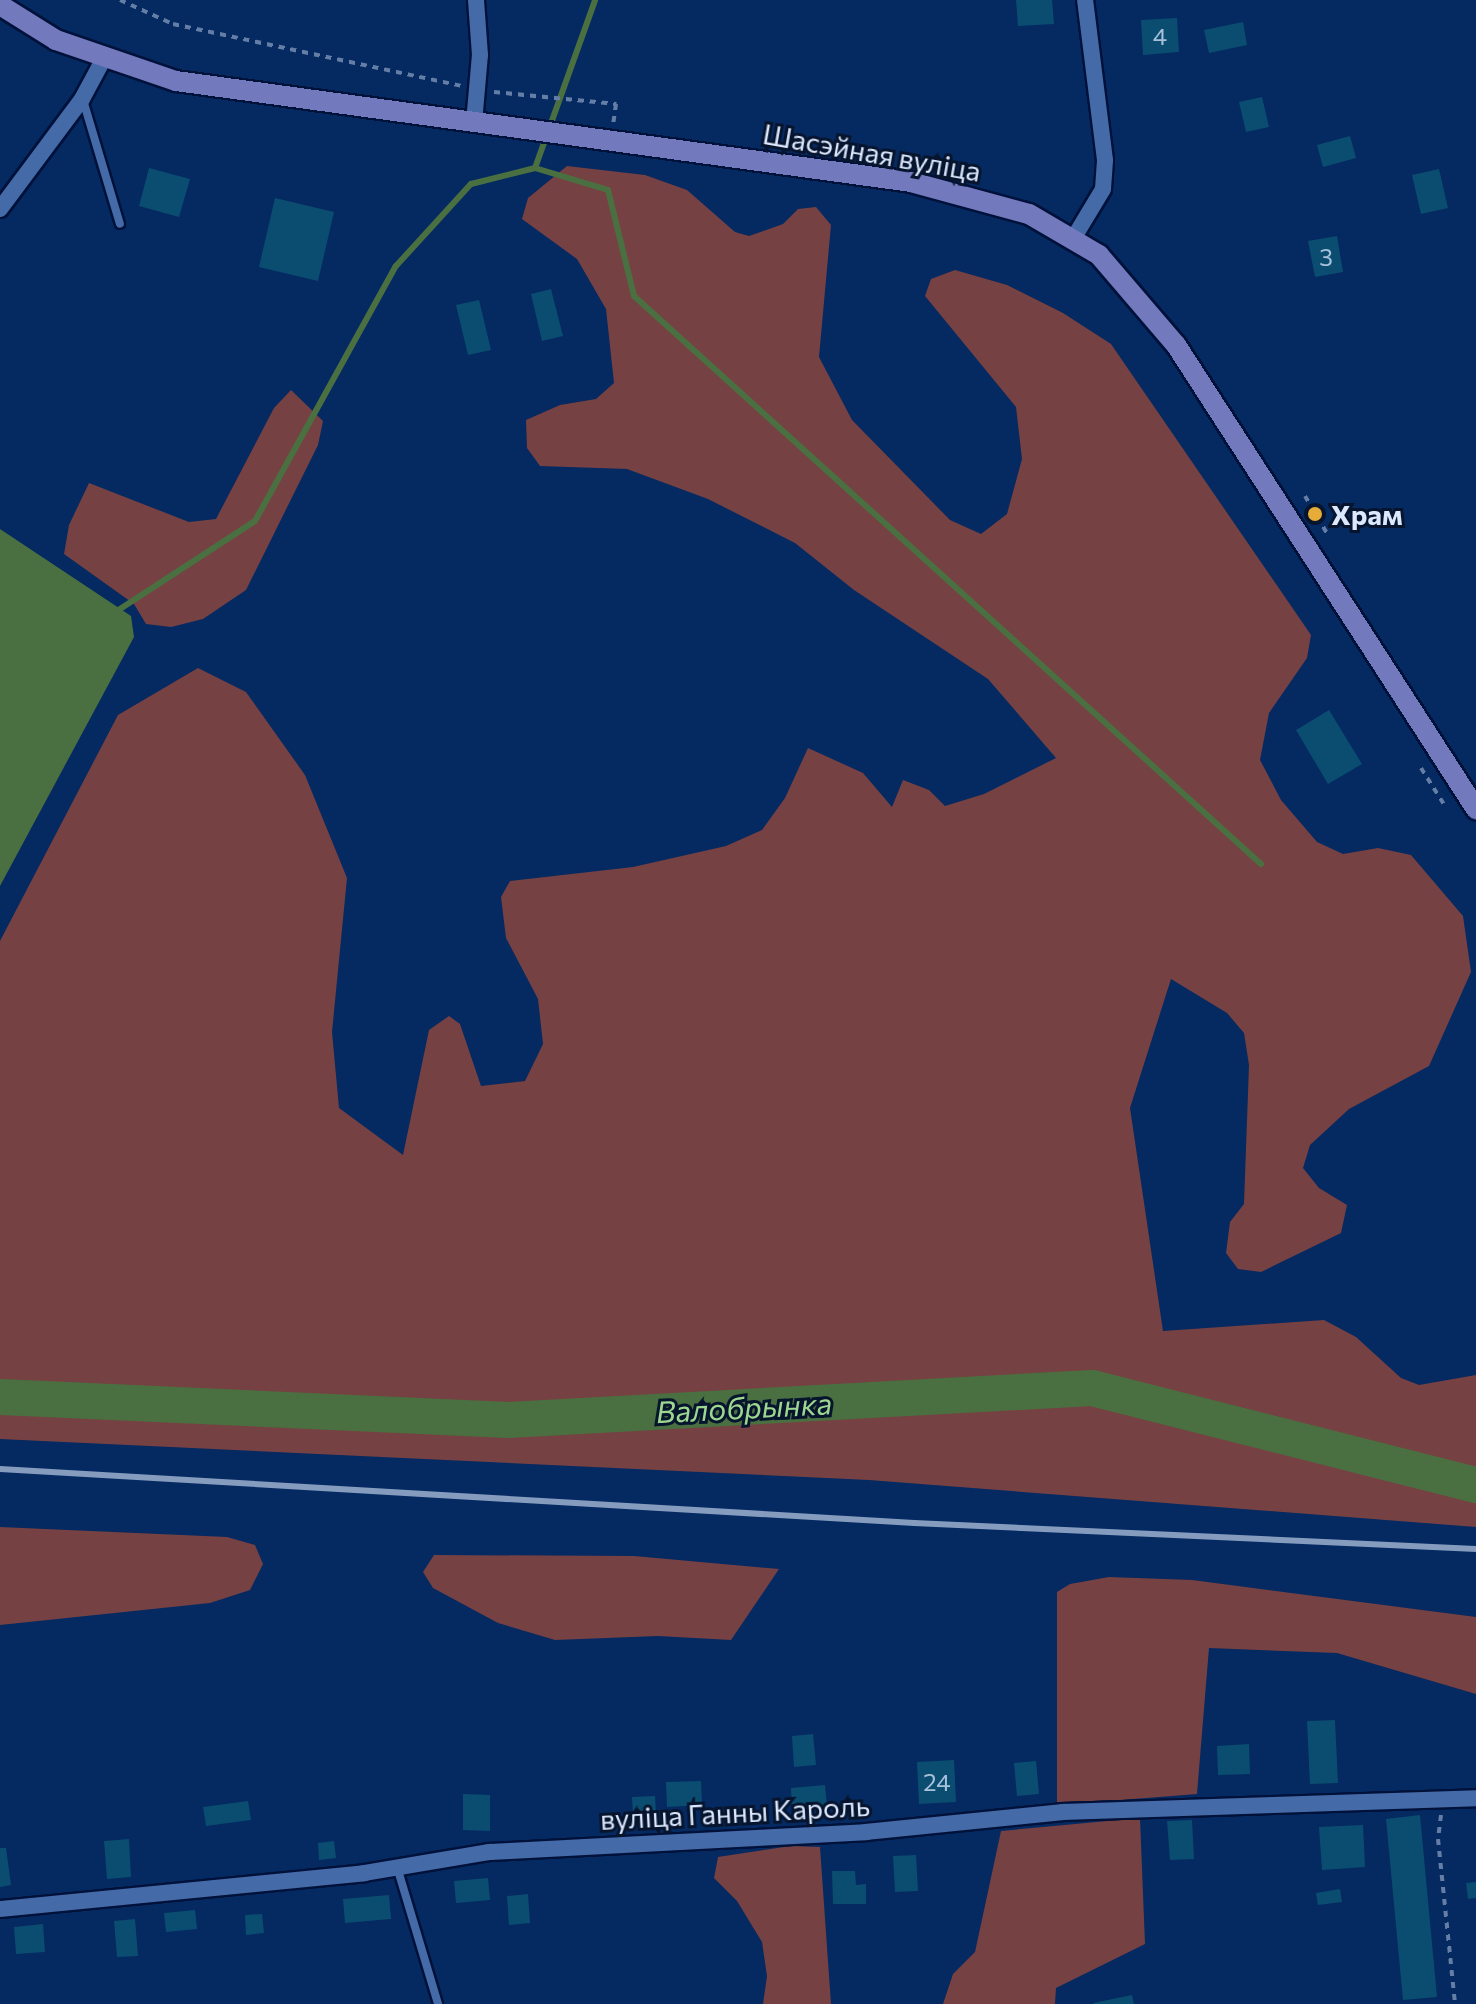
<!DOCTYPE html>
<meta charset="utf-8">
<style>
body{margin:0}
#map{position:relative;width:1476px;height:2004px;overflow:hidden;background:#052961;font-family:Commissioner,sans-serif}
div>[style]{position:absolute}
.green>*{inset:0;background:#764142}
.water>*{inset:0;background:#4a7041}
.stream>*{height:6px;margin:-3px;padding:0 3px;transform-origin:3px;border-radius:3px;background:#4a7041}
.river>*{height:36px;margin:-18px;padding:0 18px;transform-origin:18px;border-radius:18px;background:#4a7041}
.building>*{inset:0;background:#0b4d71}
.path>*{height:4px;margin-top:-2px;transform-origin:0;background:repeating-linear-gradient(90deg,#647ea6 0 6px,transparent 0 12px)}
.roads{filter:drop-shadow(2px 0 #00113a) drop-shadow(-2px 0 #00113a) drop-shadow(0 2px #00113a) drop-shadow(0 -2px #00113a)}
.service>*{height:8px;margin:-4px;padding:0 4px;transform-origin:4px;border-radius:4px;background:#446aa8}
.minor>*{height:16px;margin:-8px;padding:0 8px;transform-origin:8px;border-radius:8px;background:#446aa8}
.secondary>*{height:20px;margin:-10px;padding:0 10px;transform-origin:10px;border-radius:10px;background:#7279bd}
.rail>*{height:6px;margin:-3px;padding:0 3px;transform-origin:3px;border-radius:3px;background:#869cbf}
.dots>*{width:22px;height:22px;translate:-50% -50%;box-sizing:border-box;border:4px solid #06142d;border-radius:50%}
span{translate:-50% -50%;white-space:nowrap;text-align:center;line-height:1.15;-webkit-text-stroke:6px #06142d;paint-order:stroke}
.number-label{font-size:24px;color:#a7c1da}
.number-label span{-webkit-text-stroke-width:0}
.street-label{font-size:28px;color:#dbe8fd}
.poi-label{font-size:28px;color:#dbe8fd;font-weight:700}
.left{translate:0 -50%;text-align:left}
.water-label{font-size:30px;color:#9dd78f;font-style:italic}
</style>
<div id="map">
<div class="green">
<div style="clip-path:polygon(567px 166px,645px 175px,687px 190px,735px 232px,749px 236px,783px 224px,798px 209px,816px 207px,831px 225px,819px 357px,852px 420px,950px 520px,981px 534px,1007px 514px,1022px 459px,1016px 407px,925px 296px,931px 279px,955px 270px,1007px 285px,1063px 313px,1111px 344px,1311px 635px,1307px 658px,1269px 713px,1260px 760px,1281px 800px,1317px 842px,1343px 854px,1378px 848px,1411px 855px,1463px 916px,1471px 972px,1429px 1066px,1349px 1109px,1310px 1145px,1303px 1168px,1319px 1188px,1347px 1205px,1341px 1233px,1261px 1272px,1238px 1269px,1226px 1253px,1230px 1222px,1244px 1204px,1249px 1065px,1244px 1033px,1227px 1013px,1171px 979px,1130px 1108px,1163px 1331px,1324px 1320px,1356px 1337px,1401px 1378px,1419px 1385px,1476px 1375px,1476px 1527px,869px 1480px,0 1439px,0 941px,118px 715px,198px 668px,246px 692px,305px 775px,347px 878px,332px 1032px,339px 1108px,403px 1155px,429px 1030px,449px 1016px,460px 1024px,481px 1086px,525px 1081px,543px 1044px,538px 999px,506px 938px,501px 897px,510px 881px,633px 867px,726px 846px,762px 830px,785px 798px,808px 748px,863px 773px,892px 807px,903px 780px,929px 790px,945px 806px,984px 794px,1056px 758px,988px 679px,854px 590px,795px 543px,708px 499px,627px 469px,540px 466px,527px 448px,526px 420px,560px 405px,596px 399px,614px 383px,606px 309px,577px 259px,522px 219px,528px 198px)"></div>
<div style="clip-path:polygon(291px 390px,323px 421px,318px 445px,246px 590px,203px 619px,171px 627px,146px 624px,134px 604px,64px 554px,69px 525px,89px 483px,189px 522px,216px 519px,274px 408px)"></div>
<div style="clip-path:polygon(0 1527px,227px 1537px,255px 1545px,263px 1564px,250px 1590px,210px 1603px,0 1625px)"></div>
<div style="clip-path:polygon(434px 1555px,634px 1556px,779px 1569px,731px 1640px,658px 1636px,555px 1640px,498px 1623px,433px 1588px,423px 1572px)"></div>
<div style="clip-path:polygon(1109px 1577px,1192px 1580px,1476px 1617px,1476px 1694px,1337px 1653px,1209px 1648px,1197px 1794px,1057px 1805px,1057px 1592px,1070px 1584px)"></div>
<div style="clip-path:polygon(1140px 1818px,1145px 1944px,1056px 1988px,1055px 2004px,943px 2004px,953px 1974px,975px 1952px,1001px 1831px)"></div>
<div style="clip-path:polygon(791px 1846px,820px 1847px,831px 2004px,763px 2004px,767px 1976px,762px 1942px,737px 1901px,714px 1878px,718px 1857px)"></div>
</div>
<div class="water">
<div style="clip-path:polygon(0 529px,131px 616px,134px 637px,0 886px)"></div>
</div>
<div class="stream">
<div style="left:535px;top:168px;width:76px;rotate:16.8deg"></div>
<div style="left:608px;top:190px;width:109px;rotate:76.2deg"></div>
<div style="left:634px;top:296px;width:846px;rotate:42.17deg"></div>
<div style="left:120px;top:609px;width:161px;rotate:-33.1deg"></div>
<div style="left:255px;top:521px;width:291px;rotate:-61.1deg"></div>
<div style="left:396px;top:266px;width:111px;rotate:-47.6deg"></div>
<div style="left:471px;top:184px;width:66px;rotate:-14deg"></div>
<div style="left:535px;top:168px;width:178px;rotate:-70.3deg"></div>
</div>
<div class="river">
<div style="left:0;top:1397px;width:509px;rotate:2.59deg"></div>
<div style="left:508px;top:1420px;width:585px;rotate:-3.14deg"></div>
<div style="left:1092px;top:1388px;width:396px;rotate:14.2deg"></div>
</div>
<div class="building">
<div style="clip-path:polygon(1016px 0,1052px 0,1054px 24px,1018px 26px)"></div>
<div style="clip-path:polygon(1177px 18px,1179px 52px,1143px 55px,1141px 20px)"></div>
<div style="clip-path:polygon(1243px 22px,1247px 45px,1209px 53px,1204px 30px)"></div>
<div style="clip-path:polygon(1262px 97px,1269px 127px,1246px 132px,1239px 102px)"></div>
<div style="clip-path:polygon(1350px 136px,1356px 158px,1323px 167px,1317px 145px)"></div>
<div style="clip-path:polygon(149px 168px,190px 179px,179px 217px,139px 206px)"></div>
<div style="clip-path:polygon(1439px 169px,1448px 208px,1421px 214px,1412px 175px)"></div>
<div style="clip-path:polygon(275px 198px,334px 212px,318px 281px,259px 267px)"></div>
<div style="clip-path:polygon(1337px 236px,1343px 272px,1315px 277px,1308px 241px)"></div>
<div style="clip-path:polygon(551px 289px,563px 336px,542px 341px,531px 294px)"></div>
<div style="clip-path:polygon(479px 300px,491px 350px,468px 355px,456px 305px)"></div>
<div style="clip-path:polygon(1329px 710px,1362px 764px,1328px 784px,1296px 730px)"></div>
<div style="clip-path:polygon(1335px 1720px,1338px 1783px,1310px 1784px,1307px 1721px)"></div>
<div style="clip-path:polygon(813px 1734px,816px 1765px,794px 1767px,792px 1736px)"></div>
<div style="clip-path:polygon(1249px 1744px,1250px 1774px,1218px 1775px,1217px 1746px)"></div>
<div style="clip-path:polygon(954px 1760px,956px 1802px,919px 1804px,917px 1762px)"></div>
<div style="clip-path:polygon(1036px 1761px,1039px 1794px,1017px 1796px,1014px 1763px)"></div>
<div style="clip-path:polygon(701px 1781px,702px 1805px,667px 1807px,666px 1782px)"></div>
<div style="clip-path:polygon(825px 1785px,827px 1807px,792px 1810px,791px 1788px)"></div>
<div style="clip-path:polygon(463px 1794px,490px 1795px,490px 1831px,463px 1830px)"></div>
<div style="clip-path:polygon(655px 1796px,656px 1815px,633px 1816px,632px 1797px)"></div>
<div style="clip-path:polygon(248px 1801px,251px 1820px,206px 1826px,203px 1807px)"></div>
<div style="clip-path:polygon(1420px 1815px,1437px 1997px,1403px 2000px,1386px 1819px)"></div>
<div style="clip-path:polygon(1192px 1820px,1194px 1859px,1170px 1860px,1167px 1821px)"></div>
<div style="clip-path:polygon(1363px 1825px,1365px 1867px,1322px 1870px,1319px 1827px)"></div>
<div style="clip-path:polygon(129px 1839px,131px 1877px,107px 1879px,104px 1841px)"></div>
<div style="clip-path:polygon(334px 1841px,336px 1858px,319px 1860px,318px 1843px)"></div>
<div style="clip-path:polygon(0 1848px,6px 1848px,11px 1885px,0 1887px)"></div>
<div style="clip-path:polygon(916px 1855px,918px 1891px,895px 1892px,893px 1856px)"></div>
<div style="clip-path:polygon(832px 1871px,855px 1871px,856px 1885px,866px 1884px,866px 1904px,833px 1904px)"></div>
<div style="clip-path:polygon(488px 1878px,490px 1900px,456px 1903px,454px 1881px)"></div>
<div style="clip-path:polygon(1476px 1882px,1476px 1898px,1468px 1899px,1466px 1883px)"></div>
<div style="clip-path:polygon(1340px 1889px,1342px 1902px,1318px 1905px,1316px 1893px)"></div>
<div style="clip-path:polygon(528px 1894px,530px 1923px,509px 1925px,507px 1896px)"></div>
<div style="clip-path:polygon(389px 1895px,391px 1919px,345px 1923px,343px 1899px)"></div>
<div style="clip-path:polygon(195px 1910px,197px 1929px,166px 1932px,164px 1913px)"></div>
<div style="clip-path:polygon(262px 1914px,264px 1933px,246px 1935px,245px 1915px)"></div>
<div style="clip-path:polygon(135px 1919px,138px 1956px,117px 1957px,114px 1921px)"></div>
<div style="clip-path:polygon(43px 1924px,45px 1952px,16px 1954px,14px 1927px)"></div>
<div style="clip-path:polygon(1132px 1995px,1134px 2004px,1094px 2004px,1093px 2003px)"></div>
</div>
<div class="path">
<div style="left:120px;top:0;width:58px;rotate:24.4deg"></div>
<div style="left:173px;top:24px;width:295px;rotate:12.1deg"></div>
<div style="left:494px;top:92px;width:123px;rotate:5.6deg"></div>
<div style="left:616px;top:104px;width:21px;rotate:98deg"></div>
<div style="left:1305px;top:496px;width:45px;rotate:59.5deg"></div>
<div style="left:1421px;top:768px;width:45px;rotate:57.7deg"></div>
<div style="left:1441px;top:1815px;width:24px;rotate:97deg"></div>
<div style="left:1438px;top:1839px;width:166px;rotate:84.1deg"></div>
</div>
<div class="roads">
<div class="service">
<div style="left:83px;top:100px;width:129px;rotate:73.4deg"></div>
<div style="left:397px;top:1867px;width:143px;rotate:73.3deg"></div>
</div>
<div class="minor">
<div style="left:474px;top:123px;width:68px;rotate:-85deg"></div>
<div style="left:480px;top:55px;width:55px;rotate:-94.2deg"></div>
<div style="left:0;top:209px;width:137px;rotate:-53.3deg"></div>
<div style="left:82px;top:99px;width:44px;rotate:-61.7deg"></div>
<div style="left:1073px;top:239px;width:58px;rotate:-59deg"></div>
<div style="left:1103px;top:189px;width:29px;rotate:-86deg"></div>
<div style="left:1105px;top:160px;width:161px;rotate:-97.1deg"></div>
<div style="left:0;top:1909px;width:366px;rotate:-5.6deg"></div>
<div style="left:364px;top:1873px;width:127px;rotate:-9.5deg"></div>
<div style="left:489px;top:1852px;width:378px;rotate:-3deg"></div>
<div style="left:866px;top:1832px;width:198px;rotate:-5.8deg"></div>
<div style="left:1063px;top:1812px;width:413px;rotate:-1.9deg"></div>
</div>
<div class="secondary">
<div style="left:0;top:5px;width:66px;rotate:32deg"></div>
<div style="left:56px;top:40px;width:127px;rotate:18.9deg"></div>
<div style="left:176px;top:81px;width:742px;rotate:7.82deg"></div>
<div style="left:911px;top:182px;width:122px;rotate:15.2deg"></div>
<div style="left:1029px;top:214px;width:81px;rotate:30.4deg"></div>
<div style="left:1099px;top:255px;width:118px;rotate:49.5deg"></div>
<div style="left:1176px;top:345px;width:553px;rotate:57.12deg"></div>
</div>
</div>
<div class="rail">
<div style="left:0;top:1469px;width:916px;rotate:3.38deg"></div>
<div style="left:914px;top:1523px;width:563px;rotate:2.65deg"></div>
</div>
<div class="dots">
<div style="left:1315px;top:514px;background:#e7ac37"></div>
</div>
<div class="number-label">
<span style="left:1160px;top:36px">4</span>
<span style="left:1326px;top:257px">3</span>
<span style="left:937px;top:1782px">24</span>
</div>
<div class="street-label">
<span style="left:872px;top:152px;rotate:10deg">Шасэйная вуліца</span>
<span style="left:735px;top:1812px;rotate:-3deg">вуліца Ганны Кароль</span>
</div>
<div class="poi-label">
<span class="left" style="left:1331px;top:514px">Храм</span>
</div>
<div class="water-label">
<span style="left:744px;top:1407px;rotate:-3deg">Валобрынка</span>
</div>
</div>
